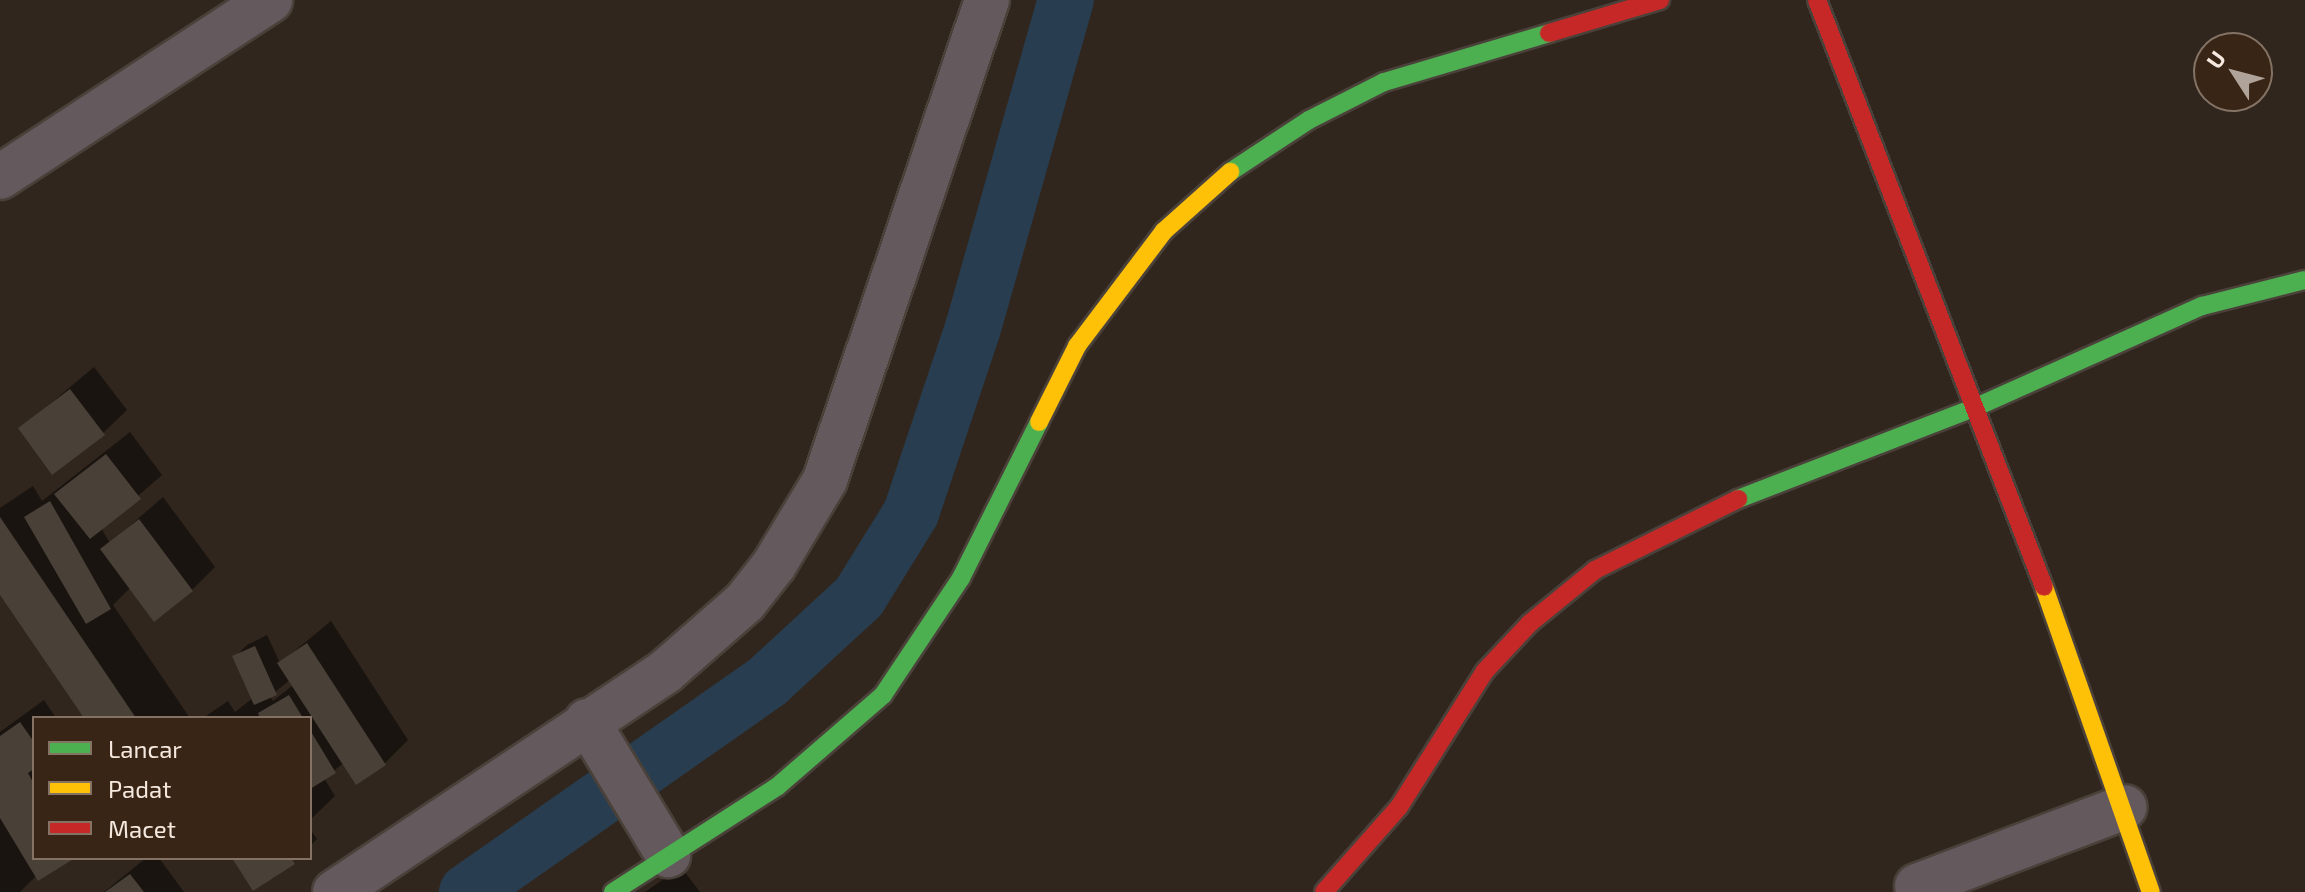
<!DOCTYPE html>
<style>
body{margin:0}
#map{position:relative;width:2305px;height:892px;overflow:hidden;background:#30261d;font-family:"Exo 2",sans-serif}
div>[style]{position:absolute}
.shadow>*{inset:0;background:#0007}
.canal>*{height:56px;margin:-28px;padding:0 28px;transform-origin:28px;border-radius:28px;background:#283e50}
.building>*{inset:0;background:#494038}
.roads{filter:drop-shadow(2px 0 #4a413a) drop-shadow(-2px 0 #4a413a) drop-shadow(0 2px #4a413a) drop-shadow(0 -2px #4a413a)}
.street>*{height:44px;margin:-22px;padding:0 22px;transform-origin:22px;border-radius:22px;background:#64595d}
.fast>*{height:18px;margin:-9px;padding:0 9px;transform-origin:9px;border-radius:9px;background:#4caf50}
.slow>*{height:18px;margin:-9px;padding:0 9px;transform-origin:9px;border-radius:9px;background:#ffc107}
.jam>*{height:18px;margin:-9px;padding:0 9px;transform-origin:9px;border-radius:9px;background:#c62828}
span{translate:-50% -50%;white-space:nowrap;text-align:center;line-height:1.15;-webkit-text-stroke:7px #382515;paint-order:stroke}
.legend{position:absolute;left:32px;top:716px;width:280px;height:144px;box-sizing:border-box;background:#382515;border:2px solid #847365;margin:0;padding:10px 14px;list-style:none;font-size:24px;color:#f5e8de}
.legend li{display:flex;align-items:center;gap:16px;height:40px}
.legend b{width:40px;border:2px solid #847365}
.north{position:absolute;left:2193px;top:32px;width:80px;height:80px;box-sizing:border-box;background:#382515;border:2px solid #847365;border-radius:50%;rotate:306deg;font-size:22px;font-weight:700;line-height:32px;text-align:center;color:#f5e8de}
.north::after{content:'';display:block;margin:auto;width:28px;height:36px;background:#b0a49a;clip-path:polygon(50% 0,100% 100%,50% 72%,0 100%)}
</style>
<div id="map">
<div class="shadow">
<div style="clip-path:polygon(94px 367px,127px 410px,103px 433px,20px 429px)"></div>
<div style="clip-path:polygon(130px 432px,162px 475px,101px 528px,110px 543px,163px 497px,215px 567px,192px 590px,131px 587px,113px 605px,190px 718px,86px 718px,0 592px,0 508px,33px 486px,42px 501px)"></div>
<div style="clip-path:polygon(evenodd,331px 621px,408px 740px,385px 763px,344px 763px,324px 778px,335px 796px,310px 820px,310px 718px,203px 718px,228px 701px,235px 712px,253px 698px,235px 657px,247px 645px,267px 635px,280px 663px,331px 621px,290px 680px,293px 685px,273px 701px,270px 696px,290px 680px)"></div>
<div style="clip-path:polygon(44px 700px,56px 718px,34px 718px,34px 858px,72px 858px,37px 875px,20px 892px,0 892px,0 732px)"></div>
<div style="clip-path:polygon(310px 829px,317px 839px,310px 846px)"></div>
<div style="clip-path:polygon(146px 858px,159px 858px,184px 892px,104px 892px)"></div>
<div style="clip-path:polygon(681px 867px,700px 892px,645px 892px)"></div>
</div>
<div class="canal">
<div style="left:467px;top:892px;width:368px;rotate:-35deg"></div>
<div style="left:768px;top:681px;width:124px;rotate:-42.7deg"></div>
<div style="left:859px;top:597px;width:99px;rotate:-58.2deg"></div>
<div style="left:911px;top:513px;width:195px;rotate:-71.5deg"></div>
<div style="left:973px;top:328px;width:341px;rotate:-74.2deg"></div>
</div>
<div class="building">
<div style="clip-path:polygon(70px 389px,105px 435px,52px 475px,18px 428px)"></div>
<div style="clip-path:polygon(106px 454px,141px 499px,90px 539px,54px 494px)"></div>
<div style="clip-path:polygon(50px 501px,111px 609px,86px 624px,24px 517px)"></div>
<div style="clip-path:polygon(0 517px,136px 718px,84px 718px,0 595px)"></div>
<div style="clip-path:polygon(139px 519px,193px 591px,154px 622px,100px 549px)"></div>
<div style="clip-path:polygon(307px 643px,386px 765px,356px 785px,277px 663px)"></div>
<div style="clip-path:polygon(255px 646px,277px 695px,254px 705px,232px 656px)"></div>
<div style="clip-path:polygon(289px 695px,303px 718px,260px 718px,258px 713px)"></div>
<div style="clip-path:polygon(20px 722px,34px 742px,34px 769px,28px 773px,34px 784px,34px 858px,75px 858px,38px 881px,0 818px,0 736px)"></div>
<div style="clip-path:polygon(310px 730px,336px 773px,310px 789px)"></div>
<div style="clip-path:polygon(232px 858px,291px 858px,295px 864px,253px 891px)"></div>
<div style="clip-path:polygon(130px 874px,144px 892px,105px 892px)"></div>
</div>
<div class="roads">
<div class="street">
<div style="left:0;top:177px;width:323px;rotate:-33.2deg"></div>
<div style="left:587px;top:721px;width:157px;rotate:58.8deg"></div>
<div style="left:1917px;top:886px;width:222px;rotate:-20.8deg"></div>
<div style="left:335px;top:892px;width:397px;rotate:-33.7deg"></div>
<div style="left:665px;top:672px;width:106px;rotate:-41.2deg"></div>
<div style="left:745px;top:602px;width:47px;rotate:-51.9deg"></div>
<div style="left:774px;top:565px;width:99px;rotate:-59deg"></div>
<div style="left:825px;top:480px;width:507px;rotate:-71.35deg"></div>
</div>
<div class="fast">
<div style="left:1230px;top:172px;width:95px;rotate:-33.4deg"></div>
<div style="left:1309px;top:120px;width:84px;rotate:-26.9deg"></div>
<div style="left:1384px;top:82px;width:172px;rotate:-16.5deg"></div>
<div style="left:1738px;top:499px;width:255px;rotate:-21.1deg"></div>
<div style="left:1976px;top:407px;width:248px;rotate:-24.1deg"></div>
<div style="left:2202px;top:306px;width:106px;rotate:-14.2deg"></div>
<div style="left:613px;top:892px;width:196px;rotate:-32.7deg"></div>
<div style="left:778px;top:786px;width:139px;rotate:-40.9deg"></div>
<div style="left:883px;top:695px;width:141px;rotate:-56.3deg"></div>
<div style="left:961px;top:578px;width:174px;rotate:-63.4deg"></div>
</div>
<div class="slow">
<div style="left:1039px;top:422px;width:85px;rotate:-63.4deg"></div>
<div style="left:1077px;top:346px;width:144px;rotate:-52.9deg"></div>
<div style="left:1164px;top:231px;width:89px;rotate:-41.8deg"></div>
<div style="left:2044px;top:587px;width:323px;rotate:70.7deg"></div>
</div>
<div class="jam">
<div style="left:1817px;top:0;width:629px;rotate:68.86deg"></div>
<div style="left:1549px;top:33px;width:116px;rotate:-16.6deg"></div>
<div style="left:1324px;top:892px;width:113px;rotate:-48.6deg"></div>
<div style="left:1399px;top:807px;width:161px;rotate:-57.7deg"></div>
<div style="left:1485px;top:671px;width:66px;rotate:-46.8deg"></div>
<div style="left:1530px;top:623px;width:84px;rotate:-39.2deg"></div>
<div style="left:1595px;top:570px;width:160px;rotate:-26.4deg"></div>
</div>
</div>
<ul class="legend">
<li><b style="height:10px;background:#4caf50"></b>Lancar</li>
<li><b style="height:10px;background:#ffc107"></b>Padat</li>
<li><b style="height:10px;background:#c62828"></b>Macet</li>
</ul>
<div class="north">U</div>
</div>
